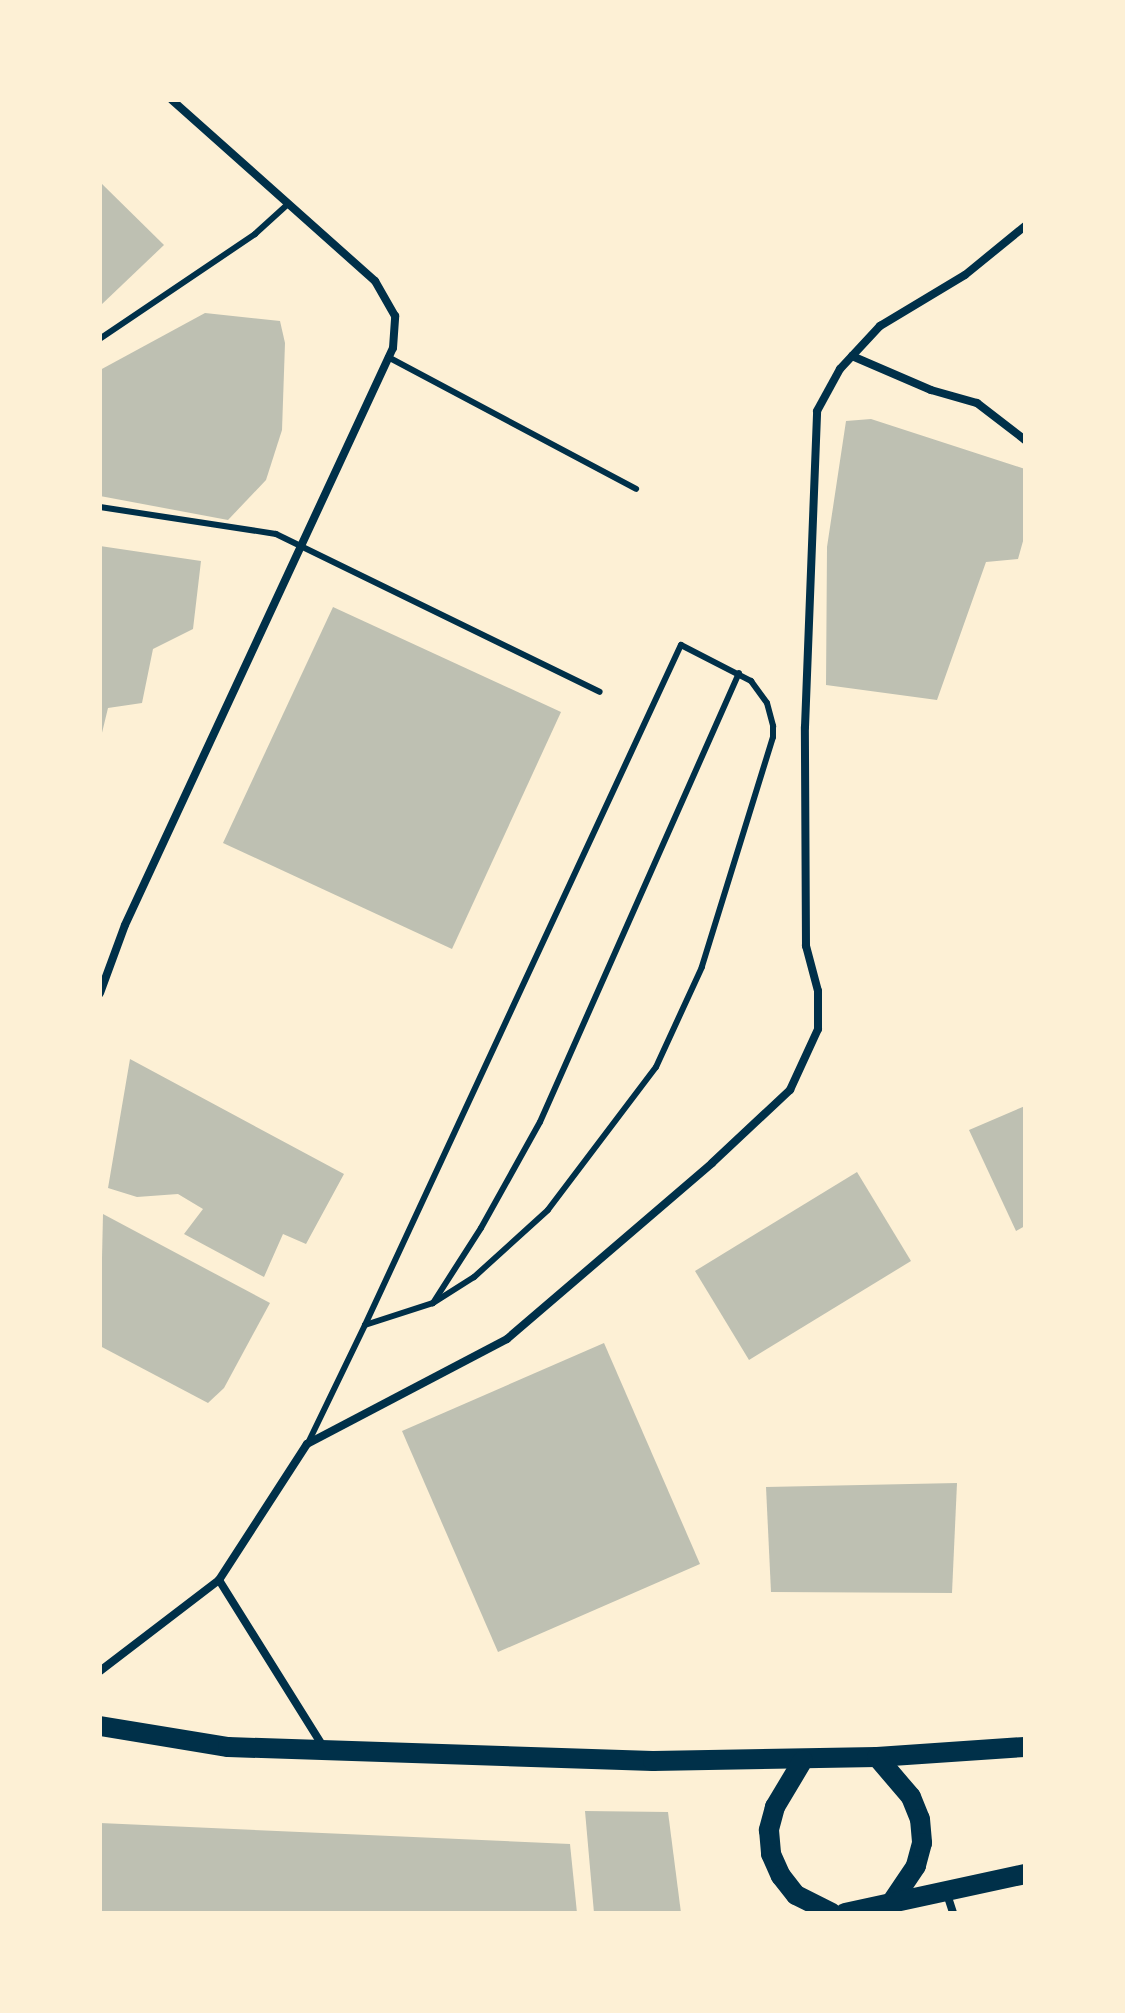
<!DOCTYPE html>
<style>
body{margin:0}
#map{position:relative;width:1125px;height:2013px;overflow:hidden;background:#fdf0d5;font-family:"Asap Condensed",sans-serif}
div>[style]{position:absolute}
.building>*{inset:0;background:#bec0b2}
.service>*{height:6px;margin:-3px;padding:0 3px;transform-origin:3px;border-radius:3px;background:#003049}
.minor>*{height:8px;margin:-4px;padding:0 4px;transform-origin:4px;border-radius:4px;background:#003049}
.primary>*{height:20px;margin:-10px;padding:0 10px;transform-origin:10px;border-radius:10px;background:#003049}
span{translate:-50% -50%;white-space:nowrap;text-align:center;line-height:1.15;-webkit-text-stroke:8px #fdf0d5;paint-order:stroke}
.frame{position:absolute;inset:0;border:102px solid #fdf0d5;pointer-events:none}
</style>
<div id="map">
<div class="building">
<div style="clip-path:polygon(100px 182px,164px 245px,100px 306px)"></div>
<div style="clip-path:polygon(205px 313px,280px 321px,285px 343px,282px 430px,266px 480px,228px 520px,100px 496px,100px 370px)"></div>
<div style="clip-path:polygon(871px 419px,1025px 469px,1025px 534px,1018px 559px,986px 562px,937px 700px,826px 685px,827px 547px,846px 421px)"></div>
<div style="clip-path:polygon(100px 546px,201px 561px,193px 629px,153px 649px,142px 703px,108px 708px,101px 737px)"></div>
<div style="clip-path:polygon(333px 607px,561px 712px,452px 949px,223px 843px)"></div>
<div style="clip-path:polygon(130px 1059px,344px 1174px,306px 1244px,283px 1234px,264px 1277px,184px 1234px,203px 1209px,178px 1194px,137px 1197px,108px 1188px)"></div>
<div style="clip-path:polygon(1025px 1106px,1025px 1226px,1016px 1231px,969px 1130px)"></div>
<div style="clip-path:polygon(857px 1172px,911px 1261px,749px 1360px,695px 1271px)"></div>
<div style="clip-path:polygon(103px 1214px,270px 1303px,224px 1388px,208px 1403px,100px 1346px)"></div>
<div style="clip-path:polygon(604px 1343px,700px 1564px,498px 1652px,402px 1431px)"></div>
<div style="clip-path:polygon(957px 1483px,952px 1593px,771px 1592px,766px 1487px)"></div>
<div style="clip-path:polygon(585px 1811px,668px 1812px,681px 1913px,594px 1913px)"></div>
<div style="clip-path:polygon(100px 1823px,570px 1844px,577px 1913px,100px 1913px)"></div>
</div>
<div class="service">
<div style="left:101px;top:338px;width:186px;rotate:-34deg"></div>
<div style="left:255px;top:234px;width:45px;rotate:-42.3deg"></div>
<div style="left:388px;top:357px;width:281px;rotate:28deg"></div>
<div style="left:100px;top:507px;width:178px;rotate:8.7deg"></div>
<div style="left:276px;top:534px;width:360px;rotate:26deg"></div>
<div style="left:365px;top:1325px;width:750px;rotate:-65.08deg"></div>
<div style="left:681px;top:645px;width:79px;rotate:27.2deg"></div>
<div style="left:751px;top:681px;width:27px;rotate:54deg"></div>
<div style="left:767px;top:703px;width:24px;rotate:75deg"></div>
<div style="left:773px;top:726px;width:11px;rotate:90deg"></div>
<div style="left:773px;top:737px;width:241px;rotate:107.2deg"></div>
<div style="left:702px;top:967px;width:110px;rotate:114.7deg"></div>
<div style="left:656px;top:1067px;width:179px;rotate:127.1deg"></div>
<div style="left:548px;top:1210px;width:100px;rotate:137.8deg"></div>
<div style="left:474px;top:1277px;width:49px;rotate:147.6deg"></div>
<div style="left:308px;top:1443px;width:131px;rotate:-64.2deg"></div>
<div style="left:365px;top:1325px;width:71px;rotate:-17.9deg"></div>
<div style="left:433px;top:1303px;width:89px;rotate:-57.4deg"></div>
<div style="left:481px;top:1228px;width:121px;rotate:-60.9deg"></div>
<div style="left:540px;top:1122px;width:491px;rotate:-66.1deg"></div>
</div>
<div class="minor">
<div style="left:852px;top:356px;width:86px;rotate:23.3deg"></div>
<div style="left:931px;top:390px;width:48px;rotate:15.8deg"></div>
<div style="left:977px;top:403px;width:61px;rotate:37.6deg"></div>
<div style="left:100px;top:993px;width:72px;rotate:-69.8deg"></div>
<div style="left:125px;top:925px;width:636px;rotate:-65.09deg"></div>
<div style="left:393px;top:348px;width:32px;rotate:-86deg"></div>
<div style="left:395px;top:316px;width:40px;rotate:-119.7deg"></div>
<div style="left:375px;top:281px;width:272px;rotate:-138.3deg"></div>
<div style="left:219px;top:1580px;width:198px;rotate:58deg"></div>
<div style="left:100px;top:1671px;width:150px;rotate:-37.4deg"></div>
<div style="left:219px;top:1580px;width:162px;rotate:-57.1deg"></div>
<div style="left:307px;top:1444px;width:226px;rotate:-27.7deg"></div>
<div style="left:507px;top:1339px;width:270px;rotate:-40.6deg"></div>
<div style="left:712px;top:1163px;width:107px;rotate:-43.1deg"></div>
<div style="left:790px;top:1090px;width:67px;rotate:-65.3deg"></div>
<div style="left:818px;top:1029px;width:38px;rotate:-90deg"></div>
<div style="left:818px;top:991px;width:47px;rotate:-104.9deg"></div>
<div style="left:806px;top:946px;width:219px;rotate:-90.3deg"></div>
<div style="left:805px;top:727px;width:316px;rotate:-87.8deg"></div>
<div style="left:817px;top:411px;width:48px;rotate:-61.3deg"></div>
<div style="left:840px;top:369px;width:59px;rotate:-47.1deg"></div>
<div style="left:880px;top:326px;width:99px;rotate:-31deg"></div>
<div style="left:965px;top:275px;width:77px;rotate:-39.2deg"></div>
<div style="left:946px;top:1891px;width:23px;rotate:72deg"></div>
</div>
<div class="primary">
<div style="left:100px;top:1726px;width:130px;rotate:9.3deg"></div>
<div style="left:228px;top:1747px;width:425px;rotate:1.9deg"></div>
<div style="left:653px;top:1761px;width:224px;rotate:-1deg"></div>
<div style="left:877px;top:1757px;width:148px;rotate:-3.9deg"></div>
<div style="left:877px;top:1757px;width:52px;rotate:49.6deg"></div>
<div style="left:911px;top:1797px;width:24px;rotate:68deg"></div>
<div style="left:920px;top:1819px;width:24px;rotate:85deg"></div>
<div style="left:922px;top:1843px;width:24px;rotate:105deg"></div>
<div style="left:916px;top:1866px;width:45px;rotate:124deg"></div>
<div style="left:803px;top:1760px;width:55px;rotate:120.8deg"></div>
<div style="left:775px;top:1807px;width:24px;rotate:105deg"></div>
<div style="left:769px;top:1830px;width:24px;rotate:85deg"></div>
<div style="left:771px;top:1854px;width:24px;rotate:66deg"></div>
<div style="left:781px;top:1876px;width:24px;rotate:52deg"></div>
<div style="left:796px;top:1895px;width:40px;rotate:26.6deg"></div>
<div style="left:845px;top:1913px;width:184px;rotate:-12.2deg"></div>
</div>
<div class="frame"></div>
</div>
